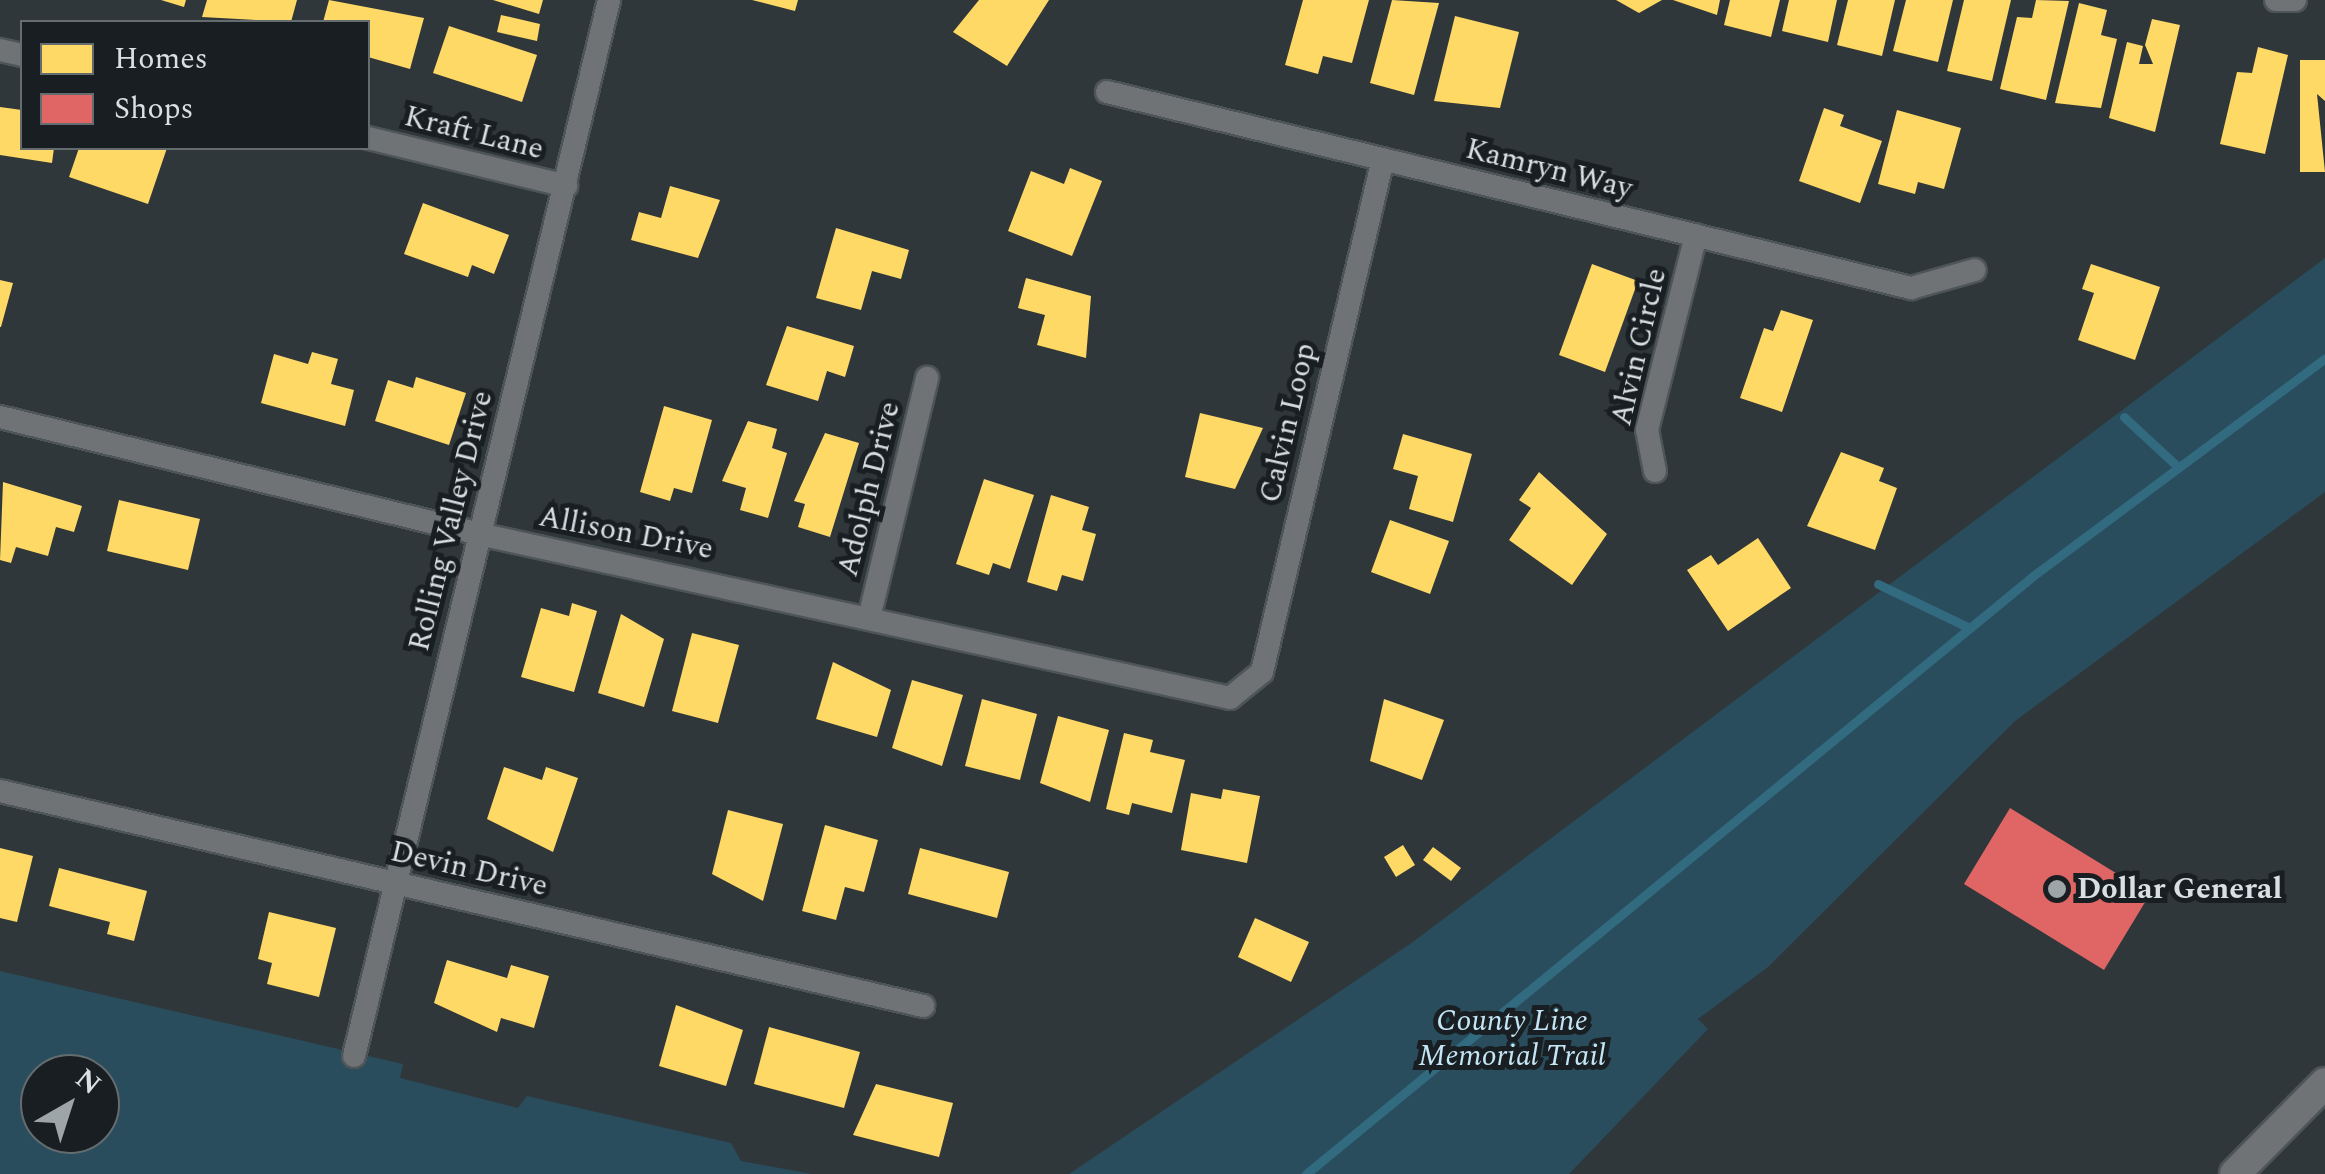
<!DOCTYPE html>
<style>
body{margin:0}
#map{position:relative;width:2325px;height:1174px;overflow:hidden;background:#2f373a;font-family:Spectral,serif}
div>[style]{position:absolute}
.green>*{inset:0;background:#294d5c}
.homes>*{inset:0;background:#ffd966}
.shops>*{inset:0;background:#e06666}
.stream>*{height:9px;margin:-4.5px;padding:0 4.5px;transform-origin:4.5px;border-radius:4.5px;background:#326a80}
.roads{filter:drop-shadow(2px 0 #4e5558) drop-shadow(-2px 0 #4e5558) drop-shadow(0 2px #4e5558) drop-shadow(0 -2px #4e5558)}
.minor>*{height:22px;margin:-11px;padding:0 11px;transform-origin:11px;border-radius:11px;background:#707375}
.tertiary>*{height:30px;margin:-15px;padding:0 15px;transform-origin:15px;border-radius:15px;background:#707375}
.dots>*{width:28px;height:28px;translate:-50% -50%;box-sizing:border-box;border:5px solid #181e21;border-radius:50%}
span{translate:-50% -50%;white-space:nowrap;text-align:center;line-height:1.15;-webkit-text-stroke:10px #181e21;paint-order:stroke}
.street-label{font-size:30px;color:#d8e0e4}
.poi-label{font-size:30px;color:#d8e0e4;font-weight:700}
.left{translate:0 -50%;text-align:left}
.park-label{font-size:30px;color:#c3e5f5;font-style:italic}
.legend{position:absolute;left:20px;top:20px;width:350px;height:130px;box-sizing:border-box;background:#181e21;border:2px solid #656c6f;margin:0;padding:12px 18px;list-style:none;font-size:30px;color:#d8e0e4}
.legend li{display:flex;align-items:center;gap:20px;height:50px}
.legend b{width:50px;border:2px solid #656c6f}
.north{position:absolute;left:20px;top:1054px;width:100px;height:100px;box-sizing:border-box;background:#181e21;border:2px solid #656c6f;border-radius:50%;rotate:39deg;font-size:28px;font-weight:700;line-height:40px;text-align:center;color:#d8e0e4}
.north::after{content:'';display:block;margin:auto;width:35px;height:45px;background:#9da5a8;clip-path:polygon(50% 0,100% 100%,50% 72%,0 100%)}
</style>
<div id="map">
<div class="green">
<div style="clip-path:polygon(2325px 258px,2325px 492px,2015px 721px,1768px 967px,1698px 1019px,1708px 1029px,1569px 1174px,1069px 1174px,1410px 944px)"></div>
<div style="clip-path:polygon(evenodd,0 971px,403px 1064px,400px 1078px,518px 1108px,527px 1096px,731px 1143px,741px 1161px,812px 1174px,0 1174px,0 971px,40px 1074px,100px 1074px,100px 1134px,40px 1134px,40px 1074px)"></div>
</div>
<div class="homes">
<div style="clip-path:polygon(161px 0,186px 0,184px 7px)"></div>
<div style="clip-path:polygon(207px 0,297px 0,291px 22px,202px 17px)"></div>
<div style="clip-path:polygon(329px 0,424px 18px,410px 69px,368px 57px,368px 22px,323px 22px)"></div>
<div style="clip-path:polygon(493px 0,543px 0,539px 14px)"></div>
<div style="clip-path:polygon(752px 0,798px 0,795px 11px)"></div>
<div style="clip-path:polygon(979px 0,1049px 0,1007px 66px,953px 32px)"></div>
<div style="clip-path:polygon(1303px 0,1369px 0,1352px 63px,1323px 56px,1318px 74px,1285px 65px)"></div>
<div style="clip-path:polygon(1392px 0,1439px 3px,1414px 95px,1370px 83px)"></div>
<div style="clip-path:polygon(1616px 0,1662px 0,1639px 13px)"></div>
<div style="clip-path:polygon(1673px 0,1720px 0,1717px 15px)"></div>
<div style="clip-path:polygon(1730px 0,1780px 0,1771px 37px,1724px 25px)"></div>
<div style="clip-path:polygon(1789px 0,1837px 0,1828px 42px,1782px 31px)"></div>
<div style="clip-path:polygon(1848px 0,1895px 0,1882px 56px,1837px 45px)"></div>
<div style="clip-path:polygon(1906px 0,1953px 0,1938px 62px,1893px 51px)"></div>
<div style="clip-path:polygon(1964px 0,2011px 0,1992px 81px,1947px 71px)"></div>
<div style="clip-path:polygon(2036px 0,2069px 1px,2046px 100px,2000px 89px,2017px 17px,2032px 18px)"></div>
<div style="clip-path:polygon(2079px 3px,2107px 10px,2101px 35px,2117px 39px,2101px 108px,2055px 103px)"></div>
<div style="clip-path:polygon(501px 15px,540px 24px,537px 41px,497px 32px)"></div>
<div style="clip-path:polygon(1455px 16px,1519px 32px,1500px 108px,1434px 101px)"></div>
<div style="clip-path:polygon(2152px 19px,2180px 25px,2155px 132px,2109px 118px,2127px 42px,2143px 46px,2139px 64px,2153px 64px,2145px 45px)"></div>
<div style="clip-path:polygon(449px 26px,537px 55px,522px 102px,433px 73px)"></div>
<div style="clip-path:polygon(2258px 47px,2288px 55px,2265px 154px,2220px 144px,2237px 72px,2252px 73px)"></div>
<div style="clip-path:polygon(2300px 60px,2325px 60px,2325px 101px,2317px 94px,2325px 172px,2300px 172px)"></div>
<div style="clip-path:polygon(0 107px,22px 110px,22px 148px,54px 148px,52px 163px,0 155px)"></div>
<div style="clip-path:polygon(1824px 108px,1844px 115px,1840px 126px,1882px 141px,1860px 203px,1799px 181px)"></div>
<div style="clip-path:polygon(1897px 110px,1961px 128px,1944px 189px,1918px 182px,1915px 194px,1878px 184px)"></div>
<div style="clip-path:polygon(79px 148px,167px 148px,148px 204px,69px 177px)"></div>
<div style="clip-path:polygon(1070px 168px,1102px 181px,1072px 256px,1008px 231px,1031px 171px,1064px 184px)"></div>
<div style="clip-path:polygon(670px 186px,720px 200px,698px 258px,631px 240px,639px 212px,661px 218px)"></div>
<div style="clip-path:polygon(423px 203px,509px 235px,494px 274px,472px 265px,468px 277px,404px 254px)"></div>
<div style="clip-path:polygon(836px 228px,909px 250px,901px 279px,872px 271px,861px 310px,816px 298px)"></div>
<div style="clip-path:polygon(1592px 264px,1638px 281px,1605px 372px,1559px 355px)"></div>
<div style="clip-path:polygon(2091px 264px,2160px 287px,2135px 360px,2078px 340px,2094px 293px,2082px 289px)"></div>
<div style="clip-path:polygon(1026px 278px,1091px 296px,1086px 358px,1037px 345px,1045px 315px,1018px 308px)"></div>
<div style="clip-path:polygon(0 280px,13px 283px,1px 327px,0 327px)"></div>
<div style="clip-path:polygon(1781px 310px,1813px 320px,1782px 412px,1740px 398px,1764px 328px,1773px 331px)"></div>
<div style="clip-path:polygon(787px 326px,854px 346px,845px 377px,827px 371px,818px 401px,766px 385px)"></div>
<div style="clip-path:polygon(312px 352px,338px 359px,331px 384px,354px 390px,345px 426px,261px 403px,274px 354px,308px 364px)"></div>
<div style="clip-path:polygon(416px 377px,466px 393px,449px 445px,375px 421px,388px 380px,413px 388px)"></div>
<div style="clip-path:polygon(664px 406px,712px 420px,692px 493px,674px 488px,670px 501px,640px 492px)"></div>
<div style="clip-path:polygon(1200px 413px,1263px 428px,1235px 489px,1185px 477px)"></div>
<div style="clip-path:polygon(748px 421px,777px 429px,772px 448px,787px 453px,768px 518px,740px 510px,746px 488px,722px 481px)"></div>
<div style="clip-path:polygon(825px 433px,859px 443px,830px 537px,798px 527px,805px 504px,794px 501px)"></div>
<div style="clip-path:polygon(1403px 434px,1472px 454px,1453px 522px,1409px 509px,1418px 476px,1393px 469px)"></div>
<div style="clip-path:polygon(1841px 452px,1884px 468px,1879px 481px,1897px 488px,1875px 550px,1807px 526px)"></div>
<div style="clip-path:polygon(1539px 472px,1607px 534px,1572px 585px,1509px 540px,1531px 508px,1519px 500px)"></div>
<div style="clip-path:polygon(984px 479px,1034px 495px,1010px 569px,993px 563px,989px 575px,956px 564px)"></div>
<div style="clip-path:polygon(3px 482px,82px 506px,74px 532px,56px 527px,48px 556px,16px 547px,11px 563px,0 560px)"></div>
<div style="clip-path:polygon(1051px 495px,1089px 507px,1082px 530px,1096px 534px,1083px 581px,1062px 575px,1057px 591px,1027px 582px)"></div>
<div style="clip-path:polygon(119px 500px,200px 519px,188px 570px,107px 551px)"></div>
<div style="clip-path:polygon(1390px 520px,1449px 541px,1430px 594px,1371px 572px)"></div>
<div style="clip-path:polygon(1758px 538px,1791px 588px,1728px 631px,1687px 570px,1711px 555px,1718px 565px)"></div>
<div style="clip-path:polygon(572px 603px,597px 611px,574px 692px,521px 677px,541px 608px,569px 616px)"></div>
<div style="clip-path:polygon(621px 614px,664px 639px,644px 707px,598px 693px)"></div>
<div style="clip-path:polygon(692px 633px,739px 645px,718px 723px,672px 711px)"></div>
<div style="clip-path:polygon(833px 662px,891px 690px,877px 737px,816px 719px)"></div>
<div style="clip-path:polygon(912px 680px,963px 695px,942px 766px,892px 748px)"></div>
<div style="clip-path:polygon(982px 699px,1037px 714px,1020px 780px,965px 766px)"></div>
<div style="clip-path:polygon(1384px 699px,1444px 720px,1422px 780px,1370px 761px)"></div>
<div style="clip-path:polygon(1058px 716px,1109px 730px,1090px 802px,1040px 783px)"></div>
<div style="clip-path:polygon(1124px 733px,1153px 740px,1150px 752px,1185px 760px,1172px 813px,1132px 803px,1129px 815px,1106px 809px)"></div>
<div style="clip-path:polygon(504px 767px,542px 780px,546px 767px,578px 778px,553px 852px,487px 819px)"></div>
<div style="clip-path:polygon(1223px 789px,1260px 796px,1247px 863px,1181px 850px,1191px 793px,1221px 799px)"></div>
<div style="clip-path:polygon(728px 810px,783px 824px,763px 901px,712px 874px)"></div>
<div style="clip-path:polygon(825px 825px,878px 840px,864px 892px,845px 887px,836px 920px,802px 911px)"></div>
<div style="clip-path:polygon(1403px 845px,1415px 865px,1396px 877px,1384px 857px)"></div>
<div style="clip-path:polygon(1433px 847px,1461px 868px,1451px 881px,1423px 860px)"></div>
<div style="clip-path:polygon(0 848px,33px 856px,17px 922px,0 918px)"></div>
<div style="clip-path:polygon(920px 848px,1009px 872px,997px 918px,908px 894px)"></div>
<div style="clip-path:polygon(59px 868px,147px 891px,134px 941px,107px 934px,110px 922px,49px 906px)"></div>
<div style="clip-path:polygon(269px 912px,336px 928px,319px 997px,267px 984px,272px 963px,258px 959px)"></div>
<div style="clip-path:polygon(1255px 918px,1309px 942px,1291px 982px,1238px 957px)"></div>
<div style="clip-path:polygon(447px 960px,507px 978px,511px 965px,549px 976px,534px 1028px,501px 1018px,497px 1032px,434px 1003px)"></div>
<div style="clip-path:polygon(676px 1005px,743px 1030px,726px 1086px,659px 1066px)"></div>
<div style="clip-path:polygon(769px 1027px,860px 1052px,844px 1108px,754px 1084px)"></div>
<div style="clip-path:polygon(876px 1084px,953px 1103px,939px 1157px,853px 1135px)"></div>
</div>
<div class="shops">
<div style="clip-path:polygon(2010px 808px,2150px 894px,2104px 970px,1964px 884px)"></div>
</div>
<div class="stream">
<div style="left:2124px;top:417px;width:74px;rotate:42.8deg"></div>
<div style="left:1878px;top:584px;width:102px;rotate:25.6deg"></div>
<div style="left:1306px;top:1174px;width:941px;rotate:-39.44deg"></div>
<div style="left:2033px;top:576px;width:364px;rotate:-36.7deg"></div>
</div>
<div class="roads">
<div class="minor">
<div style="left:2276px;top:0;width:19px"></div>
<div style="left:0;top:50px;width:23px;rotate:13deg"></div>
<div style="left:1107px;top:92px;width:828px;rotate:13.7deg"></div>
<div style="left:1911px;top:288px;width:66px;rotate:-15.7deg"></div>
<div style="left:368px;top:138px;width:204px;rotate:13.6deg"></div>
<div style="left:0;top:417px;width:493px;rotate:13.7deg"></div>
<div style="left:479px;top:534px;width:769px;rotate:12.32deg"></div>
<div style="left:1230px;top:698px;width:41px;rotate:-39.1deg"></div>
<div style="left:1262px;top:672px;width:527px;rotate:-76.73deg"></div>
<div style="left:1655px;top:471px;width:42px;rotate:-101deg"></div>
<div style="left:1647px;top:430px;width:201px;rotate:-75.9deg"></div>
<div style="left:870px;top:614px;width:243px;rotate:-76.4deg"></div>
<div style="left:0;top:791px;width:948px;rotate:13.11deg"></div>
<div style="left:354px;top:1056px;width:1086px;rotate:-76.42deg"></div>
</div>
<div class="tertiary">
<div style="left:2235px;top:1174px;width:128px;rotate:-45.3deg"></div>
</div>
</div>
<div class="dots">
<div style="left:2057px;top:889px;background:#9da5a8"></div>
</div>
<div class="street-label">
<span style="left:474px;top:133px;rotate:14deg">Kraft Lane</span>
<span style="left:1549px;top:169px;rotate:14deg">Kamryn Way</span>
<span style="left:1639px;top:347px;rotate:-77deg">Alvin Circle</span>
<span style="left:1288px;top:423px;rotate:-77deg">Calvin Loop</span>
<span style="left:869px;top:489px;rotate:-76deg">Adolph Drive</span>
<span style="left:451px;top:521px;rotate:-76deg">Rolling Valley Drive</span>
<span style="left:626px;top:533px;rotate:11deg">Allison Drive</span>
<span style="left:469px;top:869px;rotate:13deg">Devin Drive</span>
</div>
<div class="poi-label">
<span class="left" style="left:2077px;top:889px">Dollar General</span>
</div>
<div class="park-label">
<span style="left:1512px;top:1038px">County Line<br>Memorial Trail</span>
</div>
<ul class="legend">
<li><b style="height:28px;background:#ffd966"></b>Homes</li>
<li><b style="height:28px;background:#e06666"></b>Shops</li>
</ul>
<div class="north">N</div>
</div>
